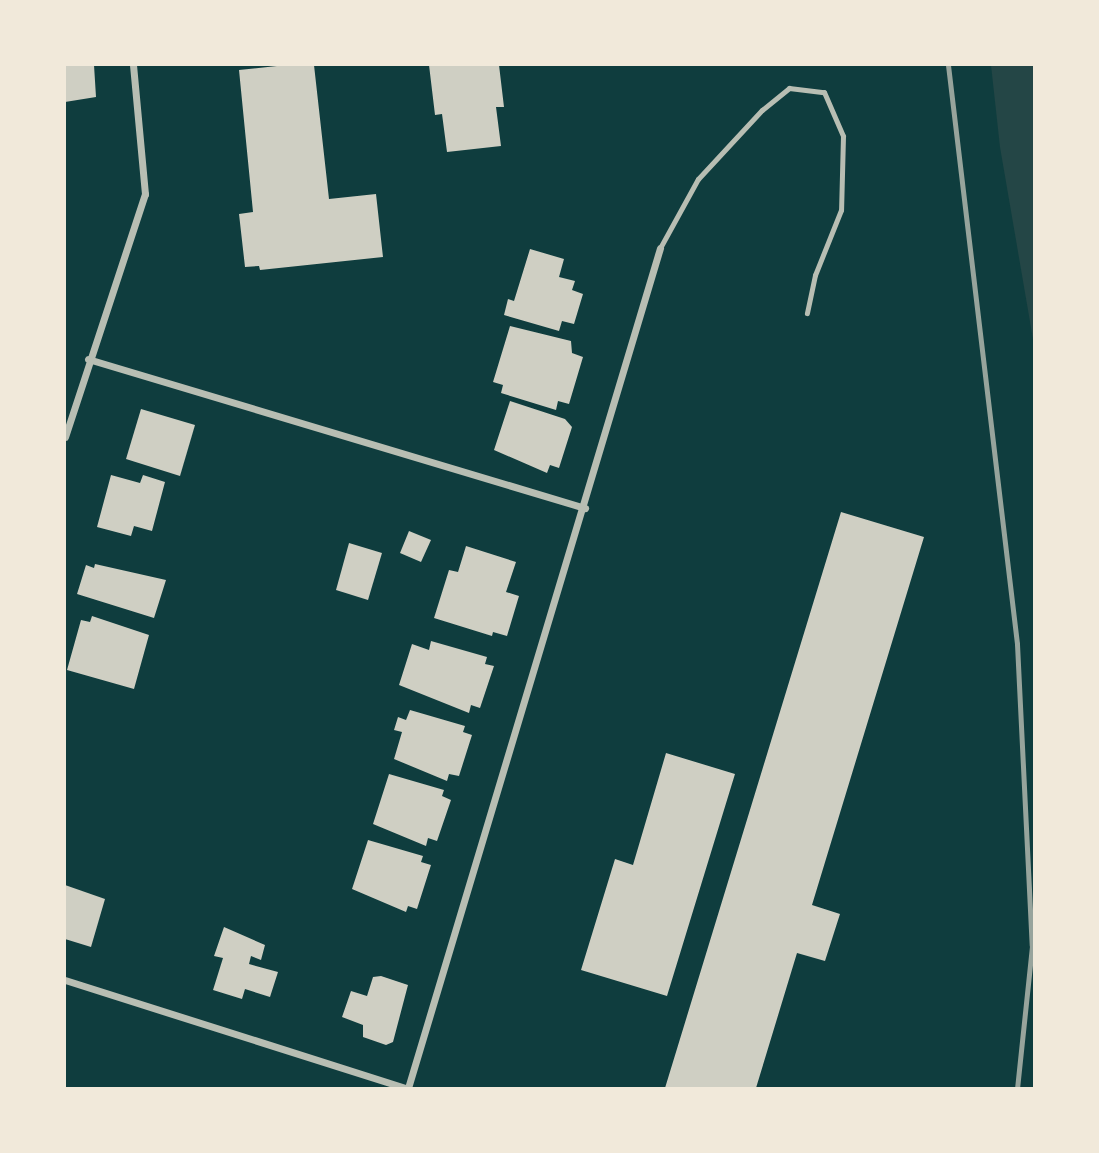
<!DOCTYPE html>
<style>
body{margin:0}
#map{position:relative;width:1099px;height:1153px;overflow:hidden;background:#0f3d3e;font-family:Roboto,sans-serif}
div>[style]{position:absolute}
.green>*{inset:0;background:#244646}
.building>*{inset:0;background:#cfcfc3}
.service>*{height:5px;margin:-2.5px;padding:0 2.5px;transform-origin:2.5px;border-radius:2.5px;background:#b8beb3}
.minor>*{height:7px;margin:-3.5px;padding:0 3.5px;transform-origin:3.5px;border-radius:3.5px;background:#b8beb3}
.rail>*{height:5px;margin:-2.5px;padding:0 2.5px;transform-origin:2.5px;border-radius:2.5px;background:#97a49c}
span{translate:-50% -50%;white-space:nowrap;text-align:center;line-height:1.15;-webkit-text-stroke:7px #f1e9da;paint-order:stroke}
.frame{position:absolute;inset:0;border:66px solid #f1e9da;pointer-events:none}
</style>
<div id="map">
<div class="green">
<div style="clip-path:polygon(991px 65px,1034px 65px,1034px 345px,1000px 147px)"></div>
</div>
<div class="building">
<div style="clip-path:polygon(65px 65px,94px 65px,96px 97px,65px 102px)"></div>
<div style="clip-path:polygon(286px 65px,314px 65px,329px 199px,376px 194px,383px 257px,260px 270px,259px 266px,245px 267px,239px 214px,253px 212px,239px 70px)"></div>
<div style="clip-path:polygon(429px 65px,499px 65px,504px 107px,496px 107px,501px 146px,447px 152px,442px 114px,435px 115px)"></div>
<div style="clip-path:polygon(530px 249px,564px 259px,559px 277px,575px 281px,572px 290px,583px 294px,574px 324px,562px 321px,559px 331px,504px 315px,508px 299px,514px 301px)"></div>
<div style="clip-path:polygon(510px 326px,571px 341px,572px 353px,583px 357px,569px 404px,558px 401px,556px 410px,501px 393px,503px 385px,493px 382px)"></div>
<div style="clip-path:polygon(510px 401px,565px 419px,572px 427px,559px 468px,550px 465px,547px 473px,494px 450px)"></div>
<div style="clip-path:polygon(141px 409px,195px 425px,180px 476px,126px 459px)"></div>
<div style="clip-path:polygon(111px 475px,140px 483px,143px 475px,165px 482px,152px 531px,134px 526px,131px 536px,97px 527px)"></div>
<div style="clip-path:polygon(841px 512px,924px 537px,812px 905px,840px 914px,825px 961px,797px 953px,756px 1088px,665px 1088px)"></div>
<div style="clip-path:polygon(409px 531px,431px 540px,421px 562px,400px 553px)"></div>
<div style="clip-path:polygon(349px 543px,382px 553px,368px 600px,336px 590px)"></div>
<div style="clip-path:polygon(466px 546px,516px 562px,506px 592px,519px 596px,507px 636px,493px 632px,492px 636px,434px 618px,449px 570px,458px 572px)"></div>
<div style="clip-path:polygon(95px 564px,166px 580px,154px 618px,77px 594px,86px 565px,94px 568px)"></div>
<div style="clip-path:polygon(92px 616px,149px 635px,134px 689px,67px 670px,81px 620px,90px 622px)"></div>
<div style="clip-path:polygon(431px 641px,487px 657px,485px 664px,494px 666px,480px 708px,471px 705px,469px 713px,399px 685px,412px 644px,429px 650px)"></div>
<div style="clip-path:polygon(410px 710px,465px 726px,463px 732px,472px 735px,459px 776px,449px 774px,447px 781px,394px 759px,402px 732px,394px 730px,398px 717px,406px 720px)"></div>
<div style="clip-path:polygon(666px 753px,735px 774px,667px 996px,581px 970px,615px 859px,633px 865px)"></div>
<div style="clip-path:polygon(389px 774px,444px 790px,442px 796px,451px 800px,437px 841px,428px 838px,426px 846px,373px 824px)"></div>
<div style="clip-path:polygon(368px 840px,423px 856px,421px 862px,431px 865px,417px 909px,408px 906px,406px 912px,352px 889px)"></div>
<div style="clip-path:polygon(65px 885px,105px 899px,91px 947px,65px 939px)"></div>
<div style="clip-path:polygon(224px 927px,265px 945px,261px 960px,251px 956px,249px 964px,278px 972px,270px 997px,245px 989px,242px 999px,213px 990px,223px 958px,214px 956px)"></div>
<div style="clip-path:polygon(381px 976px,408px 985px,393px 1042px,386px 1045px,363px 1037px,363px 1025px,342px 1017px,351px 991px,367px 996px,373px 977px)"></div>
</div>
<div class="service">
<div style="left:660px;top:248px;width:79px;rotate:-61.2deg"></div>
<div style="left:698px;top:179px;width:94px;rotate:-47.2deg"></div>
<div style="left:762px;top:110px;width:35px;rotate:-39deg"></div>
<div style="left:789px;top:88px;width:35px;rotate:7deg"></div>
<div style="left:824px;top:92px;width:48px;rotate:66.6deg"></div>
<div style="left:843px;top:136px;width:74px;rotate:91.5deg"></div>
<div style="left:841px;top:210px;width:70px;rotate:111.8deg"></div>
<div style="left:815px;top:275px;width:39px;rotate:102deg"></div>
</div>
<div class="minor">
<div style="left:88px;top:359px;width:519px;rotate:16.69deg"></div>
<div style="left:65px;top:437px;width:256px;rotate:-71.8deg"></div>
<div style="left:145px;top:194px;width:130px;rotate:-95.3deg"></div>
<div style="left:65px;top:980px;width:358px;rotate:17.6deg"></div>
<div style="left:408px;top:1088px;width:877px;rotate:-73.3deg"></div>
</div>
<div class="rail">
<div style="left:948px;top:65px;width:583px;rotate:83.2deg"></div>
<div style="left:1017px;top:644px;width:302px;rotate:87.2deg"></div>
<div style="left:1032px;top:946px;width:143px;rotate:96deg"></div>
</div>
<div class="frame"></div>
</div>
